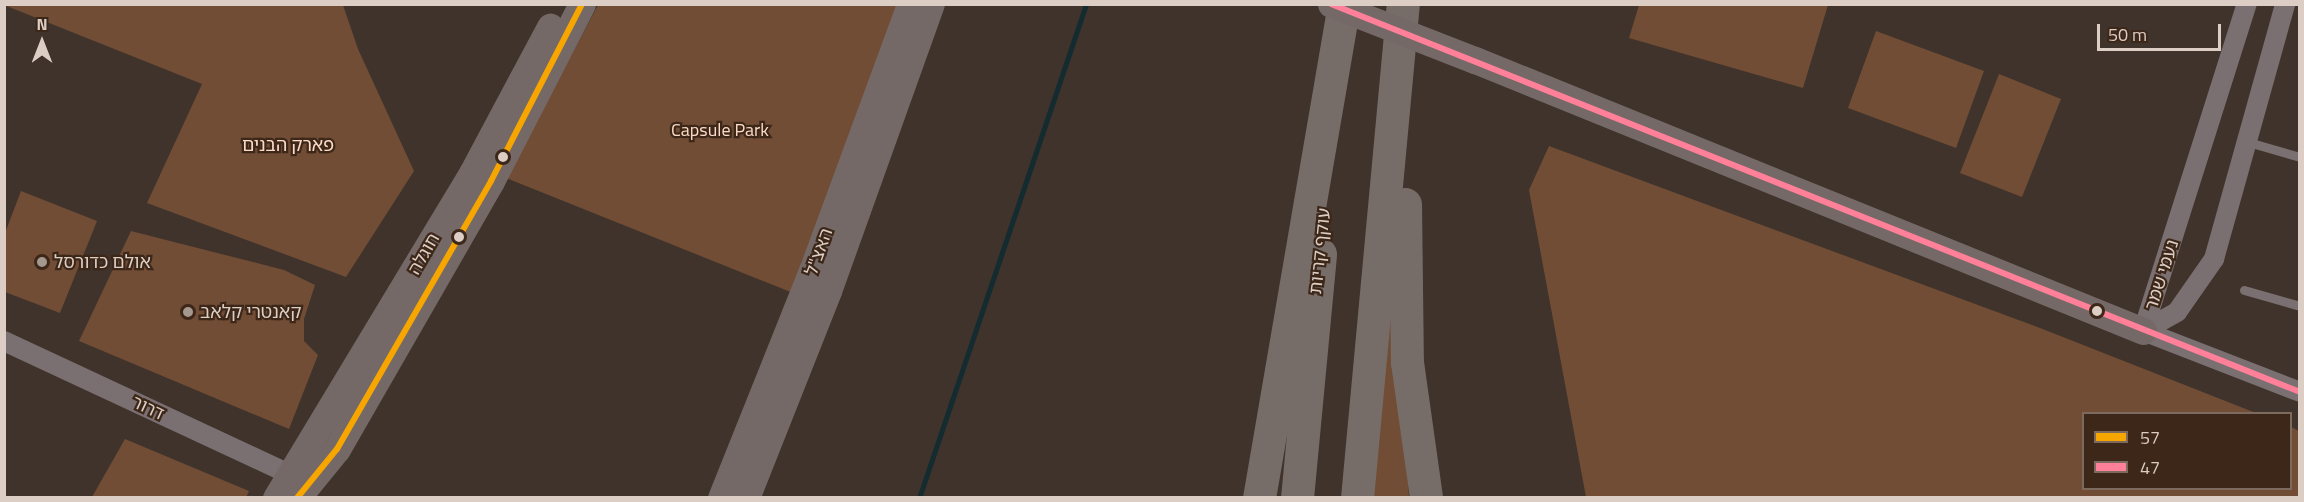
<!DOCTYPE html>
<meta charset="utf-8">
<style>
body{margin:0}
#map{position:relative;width:2304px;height:502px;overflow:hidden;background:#3f332b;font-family:"Titillium Web","Noto Sans Hebrew",sans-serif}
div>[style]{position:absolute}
.green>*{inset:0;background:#714d35}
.stream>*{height:5px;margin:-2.5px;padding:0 2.5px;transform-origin:2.5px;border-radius:2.5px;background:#142b30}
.lane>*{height:9px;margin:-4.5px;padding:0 4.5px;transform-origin:4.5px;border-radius:4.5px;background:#7b7071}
.street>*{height:20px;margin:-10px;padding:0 10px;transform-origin:10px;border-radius:10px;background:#7b7071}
.secondary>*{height:27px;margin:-13.5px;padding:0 13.5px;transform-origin:13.5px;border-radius:13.5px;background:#756967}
.highway>*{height:33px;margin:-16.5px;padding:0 16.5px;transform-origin:16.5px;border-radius:16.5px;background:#766d69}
.secondary-bridge>*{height:27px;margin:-13.5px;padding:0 13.5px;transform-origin:13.5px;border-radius:13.5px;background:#756967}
.bus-1>*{height:6px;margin:-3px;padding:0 3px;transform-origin:3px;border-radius:3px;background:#f7a600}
.bus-2>*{height:6px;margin:-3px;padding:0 3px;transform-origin:3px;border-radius:3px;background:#ff8098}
.dots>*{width:16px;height:16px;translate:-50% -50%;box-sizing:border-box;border:3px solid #3d2719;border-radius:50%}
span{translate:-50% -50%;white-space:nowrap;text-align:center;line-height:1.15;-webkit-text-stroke:4.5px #3d2719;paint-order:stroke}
.park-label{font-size:18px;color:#fddcc7}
.street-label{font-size:18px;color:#dccec5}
.poi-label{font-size:18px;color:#dccec5}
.left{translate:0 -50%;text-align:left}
.frame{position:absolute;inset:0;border:6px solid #dccec5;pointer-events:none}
.legend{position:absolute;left:2082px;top:412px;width:210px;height:78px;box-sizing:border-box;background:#3d2719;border:2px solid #7d6a5e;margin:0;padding:8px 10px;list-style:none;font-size:18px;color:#dccec5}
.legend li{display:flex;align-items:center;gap:12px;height:30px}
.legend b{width:30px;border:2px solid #7d6a5e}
.north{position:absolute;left:12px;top:12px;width:60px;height:60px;-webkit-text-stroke:4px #3d2719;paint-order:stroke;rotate:0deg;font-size:16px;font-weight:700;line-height:24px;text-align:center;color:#dccec5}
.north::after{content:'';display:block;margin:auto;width:21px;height:27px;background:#dccec5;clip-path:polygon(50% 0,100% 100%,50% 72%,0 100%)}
.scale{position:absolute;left:2097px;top:24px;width:124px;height:27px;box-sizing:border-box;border:3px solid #dccec5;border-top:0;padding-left:8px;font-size:18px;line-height:21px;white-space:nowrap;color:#dccec5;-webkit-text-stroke:4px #3d2719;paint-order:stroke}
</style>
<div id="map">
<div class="green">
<div style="clip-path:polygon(4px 5px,343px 5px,358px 49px,414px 171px,346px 277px,147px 203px,202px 84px)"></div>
<div style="clip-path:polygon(598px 5px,899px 5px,793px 293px,506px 178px)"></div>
<div style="clip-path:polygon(1639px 5px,1639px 4px,1828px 5px,1803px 88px,1629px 38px)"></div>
<div style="clip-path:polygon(1876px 31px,1984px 71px,1956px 148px,1848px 108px)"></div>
<div style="clip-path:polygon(1999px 74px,2061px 99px,2022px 197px,1960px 173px)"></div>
<div style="clip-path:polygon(1549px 146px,2040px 328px,2256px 413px,2084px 414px,2084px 488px,2290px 488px,2291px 427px,2299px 431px,2299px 497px,1586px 497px,1529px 190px)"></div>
<div style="clip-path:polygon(21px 191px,97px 221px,60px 313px,5px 292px,5px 233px)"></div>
<div style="clip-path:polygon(131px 231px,284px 270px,315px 285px,304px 319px,304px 341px,318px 355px,289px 429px,79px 341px)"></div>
<div style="clip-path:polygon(1393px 269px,1409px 497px,1373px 498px)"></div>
<div style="clip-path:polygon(125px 439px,249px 491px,246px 498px,92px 497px)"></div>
</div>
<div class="stream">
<div style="left:919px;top:498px;width:521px;rotate:-71.32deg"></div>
</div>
<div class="lane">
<div style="left:2248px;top:142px;width:54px;rotate:16.1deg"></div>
<div style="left:2244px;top:290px;width:58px;rotate:15.9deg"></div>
</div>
<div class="street">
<div style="left:2143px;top:331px;width:39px;rotate:-29deg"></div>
<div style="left:2177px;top:312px;width:65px;rotate:-55.1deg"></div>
<div style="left:2214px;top:259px;width:265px;rotate:-74.4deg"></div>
<div style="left:2143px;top:331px;width:343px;rotate:-72.4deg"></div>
<div style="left:2143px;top:331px;width:168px;rotate:21.2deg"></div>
<div style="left:4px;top:341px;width:317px;rotate:25deg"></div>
</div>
<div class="secondary">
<div style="left:1475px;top:60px;width:721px;rotate:22.08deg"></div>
<div style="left:276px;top:498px;width:380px;rotate:-58.9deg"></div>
<div style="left:472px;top:173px;width:166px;rotate:-61.9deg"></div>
<div style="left:297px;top:498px;width:63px;rotate:-50.8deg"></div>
<div style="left:337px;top:449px;width:309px;rotate:-60.1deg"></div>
<div style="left:491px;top:181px;width:199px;rotate:-62.8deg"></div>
<div style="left:721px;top:498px;width:245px;rotate:-68.2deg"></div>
<div style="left:812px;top:271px;width:284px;rotate:-69.8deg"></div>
<div style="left:746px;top:498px;width:223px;rotate:-68.4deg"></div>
<div style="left:828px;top:291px;width:305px;rotate:-70.3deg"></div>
</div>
<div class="highway">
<div style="left:1405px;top:204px;width:158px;rotate:89.3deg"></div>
<div style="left:1407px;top:362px;width:137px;rotate:82deg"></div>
<div style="left:1259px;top:498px;width:501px;rotate:-80.24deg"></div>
<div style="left:1297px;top:498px;width:245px;rotate:-84.6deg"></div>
<div style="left:1357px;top:498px;width:496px;rotate:-84.7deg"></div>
</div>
<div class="secondary-bridge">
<div style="left:1331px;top:4px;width:155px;rotate:21.3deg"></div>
</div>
<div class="bus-1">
<div style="left:297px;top:498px;width:63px;rotate:-50.8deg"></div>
<div style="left:337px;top:449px;width:309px;rotate:-60.1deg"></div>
<div style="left:491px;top:181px;width:199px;rotate:-62.8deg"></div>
</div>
<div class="bus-2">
<div style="left:1331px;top:4px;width:1044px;rotate:21.82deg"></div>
</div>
<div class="dots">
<div style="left:503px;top:157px;background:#dccec5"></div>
<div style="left:459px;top:237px;background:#dccec5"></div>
<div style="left:42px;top:262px;background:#a5988f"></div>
<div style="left:2097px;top:311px;background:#dccec5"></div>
<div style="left:188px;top:312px;background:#a5988f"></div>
</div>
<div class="park-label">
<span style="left:720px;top:130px">Capsule Park</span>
<span style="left:288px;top:145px">פארק הבנים</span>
</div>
<div class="street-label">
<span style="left:1320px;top:251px;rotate:-84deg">עוקף קריות</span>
<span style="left:819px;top:252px;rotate:-70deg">האצ"ל</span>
<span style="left:424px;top:254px;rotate:-60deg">חוגלה</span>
<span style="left:2162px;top:275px;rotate:-72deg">נעמי שמר</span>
<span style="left:148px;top:408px;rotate:25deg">דרור</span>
</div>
<div class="poi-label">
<span class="left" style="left:54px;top:262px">אולם כדורסל</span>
<span class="left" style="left:200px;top:312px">קאנטרי קלאב</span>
</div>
<div class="frame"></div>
<ul class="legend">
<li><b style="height:8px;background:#f7a600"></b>57</li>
<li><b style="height:8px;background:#ff8098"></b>47</li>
</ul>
<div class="north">N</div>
<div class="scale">50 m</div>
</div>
